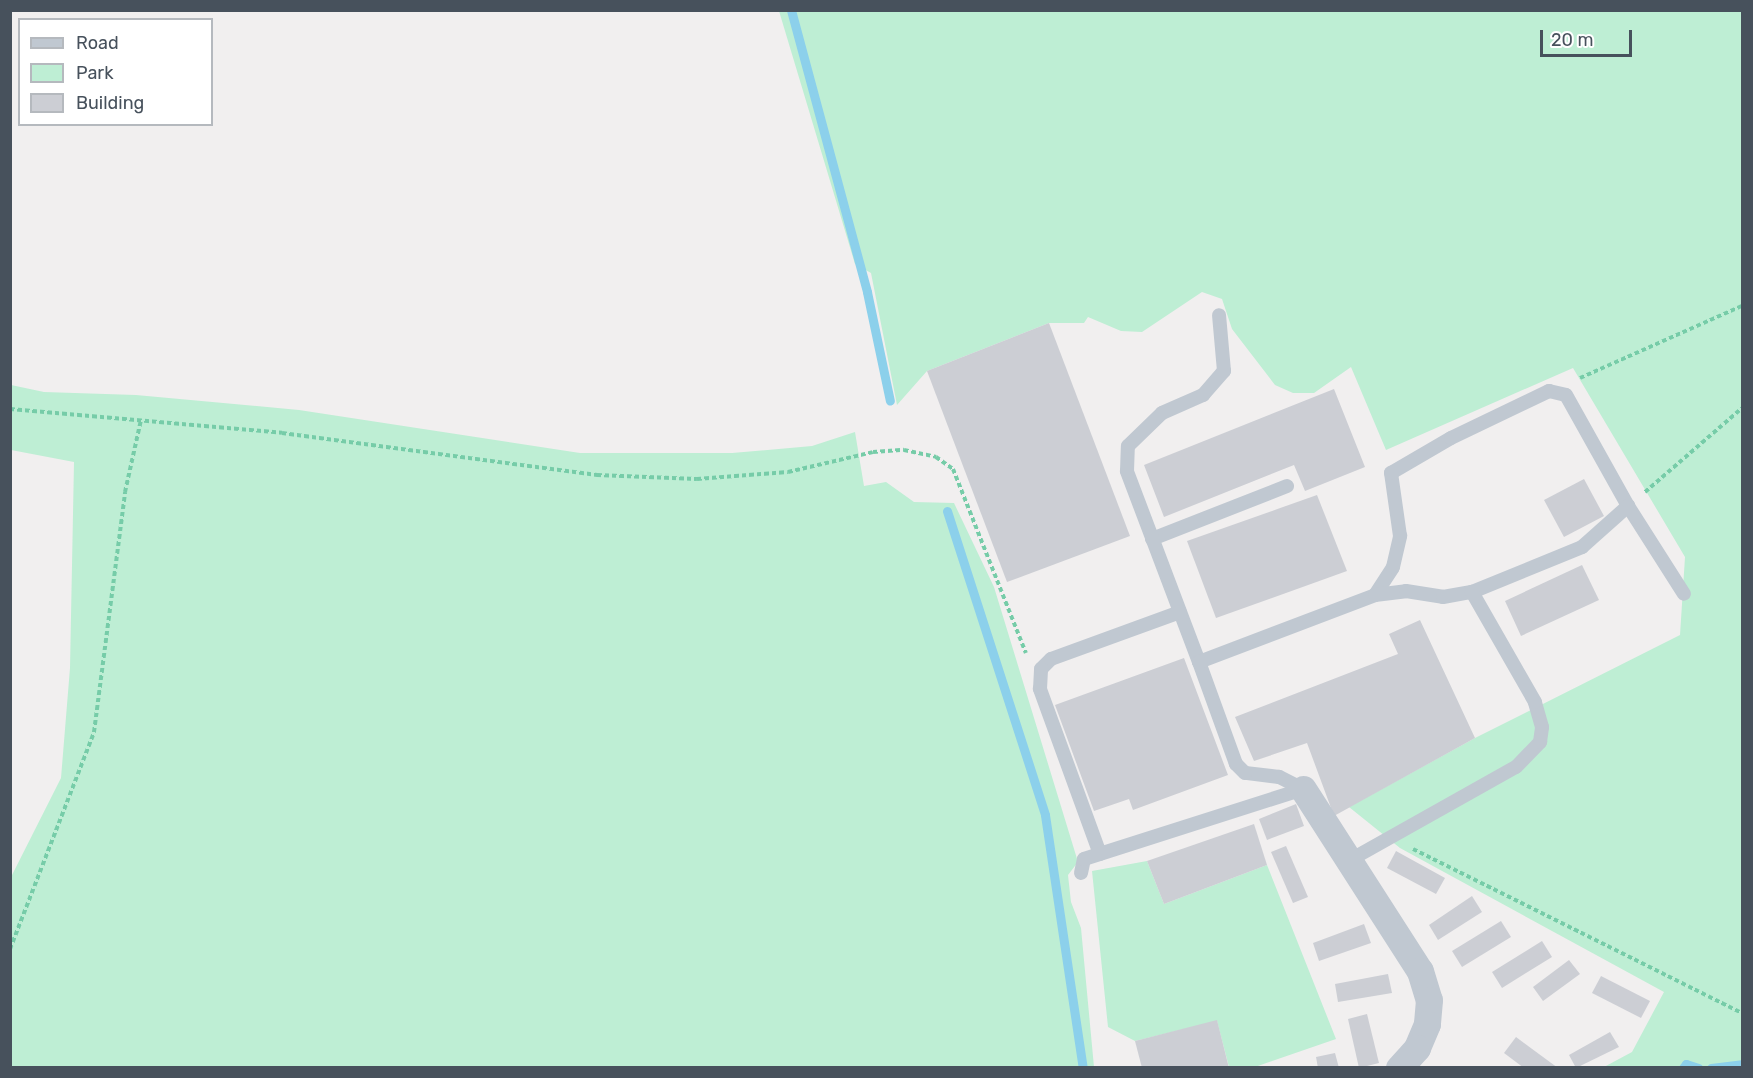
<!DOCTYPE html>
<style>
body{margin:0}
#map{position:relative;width:1753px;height:1078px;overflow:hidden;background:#f1efef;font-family:Rubik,sans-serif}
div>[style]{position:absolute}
.green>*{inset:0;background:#beeed4}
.stream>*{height:9px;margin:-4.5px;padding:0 4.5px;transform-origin:4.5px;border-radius:4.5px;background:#8cd0eb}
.building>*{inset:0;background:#ccced4}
.path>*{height:4px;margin-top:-2px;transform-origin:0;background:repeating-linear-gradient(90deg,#76cca8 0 4.5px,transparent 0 7.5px)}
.lane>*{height:14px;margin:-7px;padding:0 7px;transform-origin:7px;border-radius:7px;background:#c0c8d1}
.street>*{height:27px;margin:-13.5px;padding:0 13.5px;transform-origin:13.5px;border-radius:13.5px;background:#c0c8d1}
span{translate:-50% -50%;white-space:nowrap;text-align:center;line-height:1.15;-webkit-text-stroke:4.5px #fff;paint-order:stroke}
.frame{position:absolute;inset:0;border:12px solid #47515c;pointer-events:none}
.legend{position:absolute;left:18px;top:18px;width:195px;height:108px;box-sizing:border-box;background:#fff;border:2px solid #b5b9be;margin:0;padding:8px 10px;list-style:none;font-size:18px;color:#47515c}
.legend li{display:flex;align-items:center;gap:12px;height:30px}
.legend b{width:30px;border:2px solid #b5b9be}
.scale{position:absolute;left:1540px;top:30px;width:92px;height:27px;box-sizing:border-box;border:3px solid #47515c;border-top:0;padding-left:8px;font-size:18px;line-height:21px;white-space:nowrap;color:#47515c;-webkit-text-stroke:4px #fff;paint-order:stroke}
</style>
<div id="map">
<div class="green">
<div style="clip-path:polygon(779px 11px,1742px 11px,1742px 1067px,1604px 1067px,1632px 1052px,1664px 992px,1400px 848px,1349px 807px,1475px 738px,1680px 635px,1685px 557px,1573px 368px,1386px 450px,1351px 367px,1314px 393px,1293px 393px,1275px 385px,1232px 329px,1222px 299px,1202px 292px,1142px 332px,1121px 331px,1088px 317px,1084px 323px,1049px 323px,927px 371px,897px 405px,871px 273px,855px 264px)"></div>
<div style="clip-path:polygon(11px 385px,44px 392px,136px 395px,299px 410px,580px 453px,732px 453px,812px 446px,855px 432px,864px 486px,886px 482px,914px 502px,954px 503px,994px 587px,1078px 862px,1068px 875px,1071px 902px,1081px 928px,1094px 1067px,11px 1067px,10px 879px,61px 778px,70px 668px,74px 462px,11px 450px)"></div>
<div style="clip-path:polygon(1147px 861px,1164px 904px,1267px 865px,1336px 1039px,1255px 1067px,1229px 1067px,1217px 1021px,1135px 1041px,1108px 1027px,1092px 871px)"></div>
</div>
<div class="stream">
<div style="left:791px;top:10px;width:292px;rotate:74.9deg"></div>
<div style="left:867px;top:292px;width:111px;rotate:78.1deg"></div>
<div style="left:947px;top:511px;width:319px;rotate:72.1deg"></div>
<div style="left:1045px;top:815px;width:256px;rotate:81.5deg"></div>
<div style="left:1683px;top:1068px;width:5px;rotate:-53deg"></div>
<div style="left:1686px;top:1064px;width:13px;rotate:18deg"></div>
<div style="left:1711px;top:1068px;width:31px;rotate:-7deg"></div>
</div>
<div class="building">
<div style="clip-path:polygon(1049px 323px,1130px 536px,1007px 582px,927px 371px)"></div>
<div style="clip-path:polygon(1334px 389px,1365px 467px,1305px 491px,1294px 465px,1164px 517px,1144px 465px)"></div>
<div style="clip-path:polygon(1584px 479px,1604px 516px,1564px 537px,1544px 500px)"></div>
<div style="clip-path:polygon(1317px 495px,1347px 571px,1216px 618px,1187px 541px)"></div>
<div style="clip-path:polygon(1582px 565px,1599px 600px,1521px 636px,1505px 601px)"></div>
<div style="clip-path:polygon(1420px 620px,1475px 738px,1334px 816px,1307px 743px,1254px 761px,1235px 717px,1398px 654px,1389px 634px)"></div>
<div style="clip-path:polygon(1184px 658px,1228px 775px,1133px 810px,1129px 799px,1094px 811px,1055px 705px)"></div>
<div style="clip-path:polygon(1296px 804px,1304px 826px,1267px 840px,1259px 819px)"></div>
<div style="clip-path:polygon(1254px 824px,1267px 865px,1164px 904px,1147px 861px)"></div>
<div style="clip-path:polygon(1286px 846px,1308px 897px,1293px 903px,1271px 852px)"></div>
<div style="clip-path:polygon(1396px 851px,1445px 878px,1436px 894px,1387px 868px)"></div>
<div style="clip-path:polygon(1472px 896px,1482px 912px,1438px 940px,1429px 925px)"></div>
<div style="clip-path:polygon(1501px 921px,1511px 937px,1462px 967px,1452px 951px)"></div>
<div style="clip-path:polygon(1364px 924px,1371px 943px,1319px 961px,1313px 943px)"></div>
<div style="clip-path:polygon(1542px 941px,1552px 957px,1502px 988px,1492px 972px)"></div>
<div style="clip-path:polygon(1569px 960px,1580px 974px,1543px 1001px,1533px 987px)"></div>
<div style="clip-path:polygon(1388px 974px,1392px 993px,1338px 1002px,1335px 984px)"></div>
<div style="clip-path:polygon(1601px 976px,1650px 1001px,1641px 1018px,1592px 993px)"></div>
<div style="clip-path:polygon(1367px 1014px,1379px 1063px,1359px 1068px,1348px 1019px)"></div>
<div style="clip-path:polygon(1217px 1020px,1229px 1068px,1142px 1068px,1135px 1041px)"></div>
<div style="clip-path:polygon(1610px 1032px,1619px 1047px,1576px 1068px,1569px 1055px)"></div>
<div style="clip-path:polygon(1516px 1037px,1558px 1068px,1524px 1068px,1504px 1053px)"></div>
<div style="clip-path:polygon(1335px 1053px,1339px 1068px,1318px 1068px,1316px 1057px)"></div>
</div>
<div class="path">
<div style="left:1580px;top:378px;width:177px;rotate:-24deg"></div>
<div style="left:10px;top:409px;width:273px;rotate:5deg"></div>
<div style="left:282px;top:433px;width:318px;rotate:7.6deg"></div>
<div style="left:597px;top:475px;width:100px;rotate:2.3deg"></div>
<div style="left:697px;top:479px;width:91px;rotate:-4.4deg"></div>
<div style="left:788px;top:472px;width:87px;rotate:-13.2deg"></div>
<div style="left:873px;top:452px;width:31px;rotate:-4deg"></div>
<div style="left:904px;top:450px;width:33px;rotate:12deg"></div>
<div style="left:936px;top:457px;width:21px;rotate:35deg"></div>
<div style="left:953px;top:469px;width:198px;rotate:68.4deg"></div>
<div style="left:1645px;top:492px;width:128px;rotate:-40.9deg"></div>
<div style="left:1413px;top:849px;width:368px;rotate:26.5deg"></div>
<div style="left:10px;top:949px;width:233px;rotate:-68.8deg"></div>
<div style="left:94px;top:732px;width:242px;rotate:-82.6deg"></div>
<div style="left:125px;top:492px;width:74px;rotate:-77.5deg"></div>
</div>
<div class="lane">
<div style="left:1152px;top:539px;width:145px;rotate:-21.4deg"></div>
<div style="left:1375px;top:595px;width:33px;rotate:-57deg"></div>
<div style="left:1393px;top:567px;width:32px;rotate:-77deg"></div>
<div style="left:1400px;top:536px;width:64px;rotate:-98.1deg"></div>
<div style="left:1391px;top:473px;width:69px;rotate:-30.3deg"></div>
<div style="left:1451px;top:438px;width:109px;rotate:-25.6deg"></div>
<div style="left:1549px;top:391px;width:17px;rotate:13deg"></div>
<div style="left:1566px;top:395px;width:127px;rotate:60.8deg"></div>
<div style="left:1628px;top:506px;width:104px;rotate:57.5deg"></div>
<div style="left:1199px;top:662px;width:204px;rotate:-110.7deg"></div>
<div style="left:1127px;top:471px;width:25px;rotate:-88deg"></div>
<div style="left:1128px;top:446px;width:47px;rotate:-44.1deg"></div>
<div style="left:1162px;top:413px;width:45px;rotate:-23.7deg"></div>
<div style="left:1203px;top:395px;width:32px;rotate:-49deg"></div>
<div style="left:1224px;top:371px;width:56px;rotate:-95.1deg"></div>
<div style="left:1303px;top:789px;width:27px;rotate:-153deg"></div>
<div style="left:1279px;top:777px;width:34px;rotate:-173deg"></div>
<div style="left:1245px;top:773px;width:13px;rotate:-135deg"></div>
<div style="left:1236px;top:764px;width:109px;rotate:-109.9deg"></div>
<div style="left:1199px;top:662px;width:188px;rotate:-20.8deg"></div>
<div style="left:1375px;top:595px;width:31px;rotate:-7deg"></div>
<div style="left:1406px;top:591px;width:37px;rotate:9deg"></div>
<div style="left:1443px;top:597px;width:29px;rotate:-10deg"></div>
<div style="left:1472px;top:592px;width:119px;rotate:-22.2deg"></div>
<div style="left:1582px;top:547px;width:62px;rotate:-41.7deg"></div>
<div style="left:1100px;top:854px;width:176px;rotate:-110deg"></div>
<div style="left:1040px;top:689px;width:20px;rotate:-87deg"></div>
<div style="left:1041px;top:669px;width:14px;rotate:-45deg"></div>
<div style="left:1051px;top:659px;width:137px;rotate:-20deg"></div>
<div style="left:1350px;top:860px;width:190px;rotate:-29.3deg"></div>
<div style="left:1516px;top:767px;width:35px;rotate:-46deg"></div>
<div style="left:1540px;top:742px;width:15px;rotate:-82deg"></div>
<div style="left:1542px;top:727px;width:26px;rotate:-106deg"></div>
<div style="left:1535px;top:702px;width:127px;rotate:-119.8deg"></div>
<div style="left:1081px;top:873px;width:14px;rotate:-78deg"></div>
<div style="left:1084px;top:859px;width:230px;rotate:-17.7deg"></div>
</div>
<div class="street">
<div style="left:1303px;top:789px;width:216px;rotate:57.3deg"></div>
<div style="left:1420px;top:971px;width:30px;rotate:73deg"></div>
<div style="left:1429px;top:1000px;width:24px;rotate:95deg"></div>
<div style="left:1427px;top:1024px;width:26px;rotate:113deg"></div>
<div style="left:1417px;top:1048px;width:27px;rotate:132deg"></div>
</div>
<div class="frame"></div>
<ul class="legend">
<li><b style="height:8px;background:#c0c8d1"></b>Road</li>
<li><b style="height:16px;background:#beeed4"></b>Park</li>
<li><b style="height:16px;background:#ccced4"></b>Building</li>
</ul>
<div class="scale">20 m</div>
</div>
